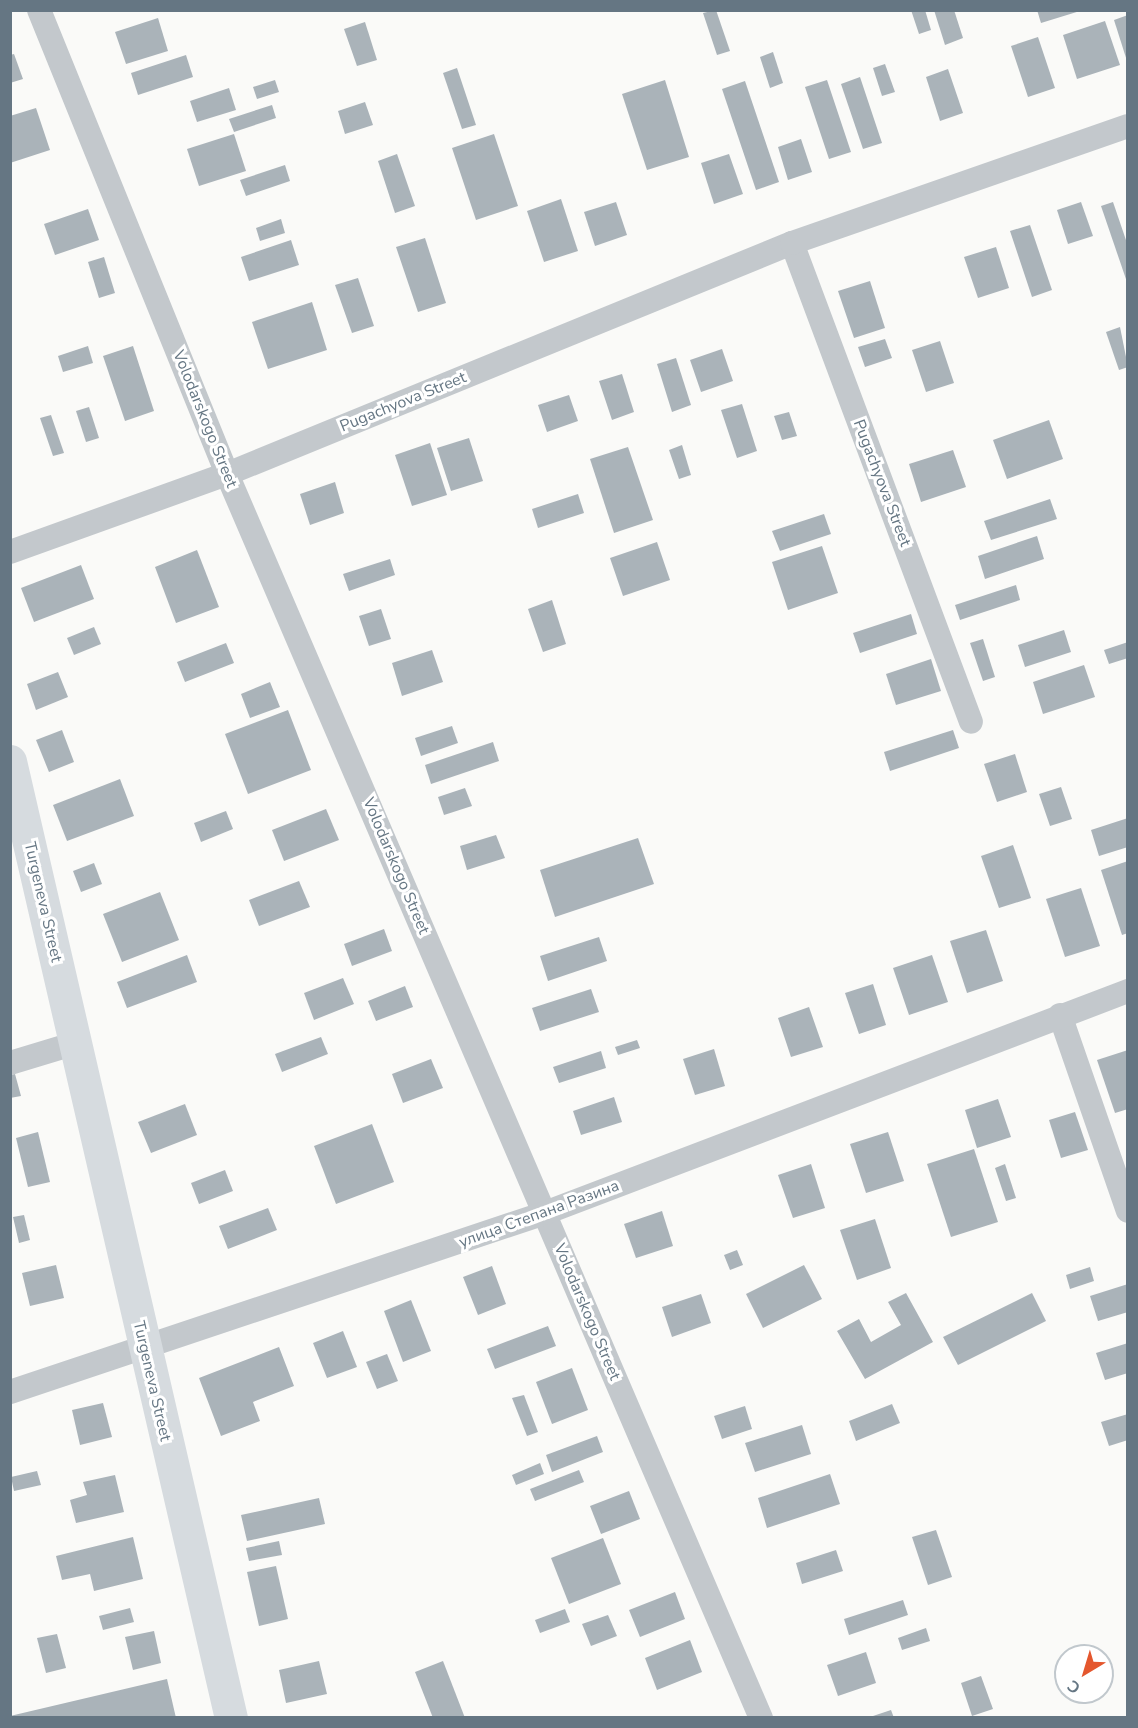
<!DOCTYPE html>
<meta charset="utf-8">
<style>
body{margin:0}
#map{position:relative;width:1138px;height:1728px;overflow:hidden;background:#fafaf8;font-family:"Nunito Sans",sans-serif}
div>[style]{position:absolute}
.building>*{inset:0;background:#aab3b9}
.street>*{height:24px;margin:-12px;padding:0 12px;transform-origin:12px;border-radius:12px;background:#c3c8cc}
.secondary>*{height:33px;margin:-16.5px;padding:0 16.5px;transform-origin:16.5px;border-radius:16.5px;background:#d6dbdf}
span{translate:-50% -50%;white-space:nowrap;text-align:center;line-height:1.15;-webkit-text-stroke:6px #fff;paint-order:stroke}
.street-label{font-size:16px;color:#657683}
.frame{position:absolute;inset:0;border:12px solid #657683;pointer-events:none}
.north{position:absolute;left:1054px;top:1644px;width:60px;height:60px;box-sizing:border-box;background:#fff;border:2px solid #c1c8cd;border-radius:50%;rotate:218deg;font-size:16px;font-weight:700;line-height:24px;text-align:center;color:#657683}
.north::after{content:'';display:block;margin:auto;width:21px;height:27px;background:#e4572e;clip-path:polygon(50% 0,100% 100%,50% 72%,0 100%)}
</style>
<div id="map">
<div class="building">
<div style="clip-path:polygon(716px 10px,730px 51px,717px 55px,703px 13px)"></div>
<div style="clip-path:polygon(911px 10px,925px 10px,931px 30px,919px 34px)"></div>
<div style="clip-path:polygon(934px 10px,954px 10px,963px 38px,945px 45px)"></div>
<div style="clip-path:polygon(1037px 10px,1080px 10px,1080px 11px,1041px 23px)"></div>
<div style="clip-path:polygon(1128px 15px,1128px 61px,1127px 61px,1114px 20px)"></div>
<div style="clip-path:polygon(158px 18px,168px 51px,126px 64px,115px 32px)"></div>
<div style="clip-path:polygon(1105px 21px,1120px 65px,1077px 79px,1063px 35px)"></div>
<div style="clip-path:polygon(365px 22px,377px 60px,357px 66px,344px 29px)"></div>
<div style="clip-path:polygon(1038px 37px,1055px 88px,1028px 97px,1011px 46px)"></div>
<div style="clip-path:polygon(773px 52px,783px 83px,770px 88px,760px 57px)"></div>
<div style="clip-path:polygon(14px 54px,23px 79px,10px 83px,10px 55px)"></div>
<div style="clip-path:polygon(186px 55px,193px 77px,138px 95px,131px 73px)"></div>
<div style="clip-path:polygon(885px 64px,895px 92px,882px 96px,873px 68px)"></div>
<div style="clip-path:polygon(457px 68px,476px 125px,462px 129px,443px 73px)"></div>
<div style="clip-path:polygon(948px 69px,963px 113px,940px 121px,926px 77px)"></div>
<div style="clip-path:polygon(860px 77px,882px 143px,863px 149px,841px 84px)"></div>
<div style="clip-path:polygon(275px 80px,279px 92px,257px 99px,253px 87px)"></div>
<div style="clip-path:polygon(665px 80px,689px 157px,647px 170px,622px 94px)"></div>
<div style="clip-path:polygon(827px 80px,851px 152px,829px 159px,805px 87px)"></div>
<div style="clip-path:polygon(745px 81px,779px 182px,756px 190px,722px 89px)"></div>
<div style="clip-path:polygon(229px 88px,236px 110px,197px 122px,190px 101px)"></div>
<div style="clip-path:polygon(365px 102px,373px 125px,345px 134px,338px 111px)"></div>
<div style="clip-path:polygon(272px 105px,276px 118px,234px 132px,229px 119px)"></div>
<div style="clip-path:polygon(36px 108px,50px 150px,10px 163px,10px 116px)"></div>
<div style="clip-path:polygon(234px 134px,246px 171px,199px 186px,187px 149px)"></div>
<div style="clip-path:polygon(494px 134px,518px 206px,476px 220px,452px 148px)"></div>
<div style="clip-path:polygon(801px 139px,812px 172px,788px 180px,778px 147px)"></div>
<div style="clip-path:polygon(397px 154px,415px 206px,395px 213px,378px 161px)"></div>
<div style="clip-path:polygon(729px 154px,743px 194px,714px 204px,701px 163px)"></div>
<div style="clip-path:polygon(285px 165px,290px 181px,246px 196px,240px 180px)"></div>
<div style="clip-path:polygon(561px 199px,578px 251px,544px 262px,527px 211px)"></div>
<div style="clip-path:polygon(616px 202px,627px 235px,595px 246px,584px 212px)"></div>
<div style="clip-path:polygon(1081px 202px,1093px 236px,1068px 244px,1057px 210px)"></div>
<div style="clip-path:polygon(1113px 202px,1128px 246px,1128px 285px,1101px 206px)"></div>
<div style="clip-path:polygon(88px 209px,99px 240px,55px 255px,44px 224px)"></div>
<div style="clip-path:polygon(281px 219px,285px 233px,260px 241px,256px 228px)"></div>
<div style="clip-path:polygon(1030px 225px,1052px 290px,1032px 297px,1010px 231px)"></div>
<div style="clip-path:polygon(425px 238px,446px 303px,418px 312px,396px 247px)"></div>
<div style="clip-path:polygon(291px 240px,299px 265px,249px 281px,241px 257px)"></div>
<div style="clip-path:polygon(996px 247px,1009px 288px,978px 298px,964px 257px)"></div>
<div style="clip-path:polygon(104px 257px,115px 293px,99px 298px,88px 262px)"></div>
<div style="clip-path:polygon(358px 278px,374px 326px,352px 333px,335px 285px)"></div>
<div style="clip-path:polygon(870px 281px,885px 328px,854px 338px,838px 291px)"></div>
<div style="clip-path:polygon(312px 302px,327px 350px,268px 369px,252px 322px)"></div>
<div style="clip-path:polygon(1120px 327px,1128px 367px,1119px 370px,1106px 332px)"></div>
<div style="clip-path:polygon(885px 339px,892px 358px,865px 367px,858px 347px)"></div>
<div style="clip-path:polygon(940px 341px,954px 383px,926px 392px,912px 350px)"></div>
<div style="clip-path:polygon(88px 346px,93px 363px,63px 372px,58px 356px)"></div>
<div style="clip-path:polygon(133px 346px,154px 411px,125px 421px,103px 356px)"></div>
<div style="clip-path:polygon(722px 349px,733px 381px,701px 392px,690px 360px)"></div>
<div style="clip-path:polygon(676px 358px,691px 405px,672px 412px,657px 364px)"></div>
<div style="clip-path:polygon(622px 374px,634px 412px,612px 420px,599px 381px)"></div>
<div style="clip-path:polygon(569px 395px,578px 421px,547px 432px,538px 405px)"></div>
<div style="clip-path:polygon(742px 404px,757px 451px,737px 458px,721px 410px)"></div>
<div style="clip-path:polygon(89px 407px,99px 438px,86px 442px,76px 411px)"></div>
<div style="clip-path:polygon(789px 412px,797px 436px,782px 440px,774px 416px)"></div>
<div style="clip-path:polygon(51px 415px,64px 453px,53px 456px,40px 418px)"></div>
<div style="clip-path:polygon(1049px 420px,1063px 459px,1007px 479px,993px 440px)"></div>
<div style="clip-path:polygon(469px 438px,483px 481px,451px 491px,437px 448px)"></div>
<div style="clip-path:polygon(430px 443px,447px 495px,412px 506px,395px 455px)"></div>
<div style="clip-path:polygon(682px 445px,691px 475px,679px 479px,669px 450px)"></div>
<div style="clip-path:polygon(628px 447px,653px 520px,614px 533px,590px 459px)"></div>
<div style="clip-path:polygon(953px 450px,966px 487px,921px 502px,909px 464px)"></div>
<div style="clip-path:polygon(335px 482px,344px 513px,310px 525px,300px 494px)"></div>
<div style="clip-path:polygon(578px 494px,584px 513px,538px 528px,532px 509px)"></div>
<div style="clip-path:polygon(1050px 499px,1057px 519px,991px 540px,984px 521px)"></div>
<div style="clip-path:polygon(824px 514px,831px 534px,780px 551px,772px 531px)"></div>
<div style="clip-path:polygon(1037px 536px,1044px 559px,985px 579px,978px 556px)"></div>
<div style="clip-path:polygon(657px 542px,670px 580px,623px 596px,610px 558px)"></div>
<div style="clip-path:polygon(822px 546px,838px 593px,788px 610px,772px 562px)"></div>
<div style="clip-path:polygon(197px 550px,219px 607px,176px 623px,155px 567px)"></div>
<div style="clip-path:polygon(390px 559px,395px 575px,349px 591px,343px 574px)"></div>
<div style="clip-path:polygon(81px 565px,94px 599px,34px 622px,21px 588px)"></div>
<div style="clip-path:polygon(1016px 585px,1020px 600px,960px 620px,955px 605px)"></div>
<div style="clip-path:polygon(552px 600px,566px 644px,543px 652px,528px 609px)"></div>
<div style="clip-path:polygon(381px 609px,391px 639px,369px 646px,359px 616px)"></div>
<div style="clip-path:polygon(911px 614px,917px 634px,860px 653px,853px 633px)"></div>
<div style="clip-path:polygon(94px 627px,101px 644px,74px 655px,67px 638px)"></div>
<div style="clip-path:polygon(1064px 630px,1071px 652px,1025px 667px,1018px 645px)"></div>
<div style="clip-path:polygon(983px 639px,995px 677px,983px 681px,970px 643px)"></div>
<div style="clip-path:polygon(1128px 642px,1128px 658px,1109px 664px,1104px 650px)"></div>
<div style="clip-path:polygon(226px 643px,234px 663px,185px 682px,177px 662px)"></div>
<div style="clip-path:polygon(432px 650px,443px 682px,402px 696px,392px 663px)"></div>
<div style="clip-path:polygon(931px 659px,941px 691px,896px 705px,886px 674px)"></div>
<div style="clip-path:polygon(1084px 665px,1095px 697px,1043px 714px,1033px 682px)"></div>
<div style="clip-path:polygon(58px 672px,68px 697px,36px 710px,27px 684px)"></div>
<div style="clip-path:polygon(270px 682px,280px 707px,250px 718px,241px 694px)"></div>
<div style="clip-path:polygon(288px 710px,311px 770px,248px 794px,225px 734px)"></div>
<div style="clip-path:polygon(452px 726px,458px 743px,421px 756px,415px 738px)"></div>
<div style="clip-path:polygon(62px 730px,74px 762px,49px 772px,36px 740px)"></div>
<div style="clip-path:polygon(953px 730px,959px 748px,890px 771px,884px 752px)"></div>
<div style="clip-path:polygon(493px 742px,499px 761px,431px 784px,425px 765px)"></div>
<div style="clip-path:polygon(1015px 754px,1027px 792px,997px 802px,984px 764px)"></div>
<div style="clip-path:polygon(120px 779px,134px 816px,67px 841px,53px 805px)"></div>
<div style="clip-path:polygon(1061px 787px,1072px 819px,1050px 826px,1039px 794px)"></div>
<div style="clip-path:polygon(465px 788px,472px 806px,444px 815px,438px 797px)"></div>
<div style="clip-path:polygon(326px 809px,339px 840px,284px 861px,272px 830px)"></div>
<div style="clip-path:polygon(226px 811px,233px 829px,201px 842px,194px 823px)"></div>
<div style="clip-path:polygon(1128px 818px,1128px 847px,1099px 856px,1091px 830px)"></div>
<div style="clip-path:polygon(496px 835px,505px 858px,467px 870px,460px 846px)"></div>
<div style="clip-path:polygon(638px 838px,654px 884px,555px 917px,540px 870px)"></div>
<div style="clip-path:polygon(1013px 845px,1031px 898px,999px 908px,981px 856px)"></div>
<div style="clip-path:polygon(1128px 861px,1128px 933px,1122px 935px,1101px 870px)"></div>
<div style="clip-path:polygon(94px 863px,102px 884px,81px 892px,73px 871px)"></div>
<div style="clip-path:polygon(299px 881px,310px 907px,259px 926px,249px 900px)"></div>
<div style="clip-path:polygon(1081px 888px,1100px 946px,1065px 957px,1046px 899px)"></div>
<div style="clip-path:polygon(160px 892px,179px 940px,122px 962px,103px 914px)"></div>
<div style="clip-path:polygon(384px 929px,392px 951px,352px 966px,344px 944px)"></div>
<div style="clip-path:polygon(986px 930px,1003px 981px,967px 993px,950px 941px)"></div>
<div style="clip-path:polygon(599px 937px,607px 961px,548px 981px,540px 956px)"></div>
<div style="clip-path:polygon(187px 955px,197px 982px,127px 1008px,117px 982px)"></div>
<div style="clip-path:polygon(932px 955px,948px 1002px,909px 1015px,893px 968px)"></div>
<div style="clip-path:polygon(343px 978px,354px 1004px,314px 1020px,304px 993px)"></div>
<div style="clip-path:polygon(873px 984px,886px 1025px,859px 1034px,845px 993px)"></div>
<div style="clip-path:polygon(405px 986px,413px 1007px,376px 1021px,368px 1001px)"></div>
<div style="clip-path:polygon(591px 989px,599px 1012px,540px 1031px,532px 1008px)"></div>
<div style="clip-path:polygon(809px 1007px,823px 1047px,791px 1057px,778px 1018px)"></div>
<div style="clip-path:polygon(321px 1037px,328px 1054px,282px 1072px,275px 1054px)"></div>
<div style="clip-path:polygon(637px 1040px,640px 1048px,618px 1055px,615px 1047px)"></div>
<div style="clip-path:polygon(714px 1049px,725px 1086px,695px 1095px,683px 1059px)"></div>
<div style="clip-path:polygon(1128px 1050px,1128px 1109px,1115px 1113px,1097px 1060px)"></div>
<div style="clip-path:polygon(601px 1051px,606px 1068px,559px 1083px,553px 1067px)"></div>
<div style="clip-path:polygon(431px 1059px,443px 1088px,403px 1103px,392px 1074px)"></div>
<div style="clip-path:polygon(15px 1074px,21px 1096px,10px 1098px,10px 1075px)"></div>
<div style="clip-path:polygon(614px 1097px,622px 1122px,581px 1135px,573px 1111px)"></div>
<div style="clip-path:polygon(998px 1099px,1011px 1137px,977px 1148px,965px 1110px)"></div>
<div style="clip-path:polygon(185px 1104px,197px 1135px,151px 1153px,138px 1122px)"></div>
<div style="clip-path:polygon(1075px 1112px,1088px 1150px,1061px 1158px,1049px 1120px)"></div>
<div style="clip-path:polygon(372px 1124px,394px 1182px,336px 1204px,314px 1146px)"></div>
<div style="clip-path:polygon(38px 1132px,50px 1182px,28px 1187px,16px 1138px)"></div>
<div style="clip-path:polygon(888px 1132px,904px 1181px,866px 1193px,850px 1144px)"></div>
<div style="clip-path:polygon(974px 1149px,998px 1222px,951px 1237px,927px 1164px)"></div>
<div style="clip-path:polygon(811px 1164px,825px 1208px,793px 1218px,778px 1175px)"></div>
<div style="clip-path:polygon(1005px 1164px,1016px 1198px,1006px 1201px,995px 1168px)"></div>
<div style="clip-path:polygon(225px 1170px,233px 1191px,199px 1204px,191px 1183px)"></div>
<div style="clip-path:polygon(268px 1208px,277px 1230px,228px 1249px,219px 1226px)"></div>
<div style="clip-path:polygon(662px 1211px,673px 1246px,636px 1258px,624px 1224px)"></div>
<div style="clip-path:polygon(24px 1215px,30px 1240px,19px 1243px,13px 1217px)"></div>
<div style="clip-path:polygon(875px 1219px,891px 1268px,857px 1280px,840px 1230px)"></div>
<div style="clip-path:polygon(737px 1250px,743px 1265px,730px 1270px,724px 1255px)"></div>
<div style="clip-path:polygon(56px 1265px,64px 1298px,30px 1306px,22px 1273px)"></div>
<div style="clip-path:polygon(804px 1265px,822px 1299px,763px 1328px,746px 1294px)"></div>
<div style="clip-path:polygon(492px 1266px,506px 1304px,478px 1315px,463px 1277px)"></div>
<div style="clip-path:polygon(1090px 1267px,1094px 1281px,1070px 1289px,1066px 1275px)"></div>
<div style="clip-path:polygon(1128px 1284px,1128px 1312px,1098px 1321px,1090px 1296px)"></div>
<div style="clip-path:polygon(906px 1293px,933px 1342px,865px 1379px,837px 1331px,859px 1319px,871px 1342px,901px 1325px,888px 1302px)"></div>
<div style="clip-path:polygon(1032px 1293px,1046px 1321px,958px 1365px,943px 1337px)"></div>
<div style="clip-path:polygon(701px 1294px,711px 1323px,672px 1337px,662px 1307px)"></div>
<div style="clip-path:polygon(411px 1300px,431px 1351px,403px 1362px,384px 1311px)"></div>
<div style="clip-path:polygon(548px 1326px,556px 1346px,495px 1369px,487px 1349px)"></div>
<div style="clip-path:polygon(343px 1331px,357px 1367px,327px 1378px,313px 1343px)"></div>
<div style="clip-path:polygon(1128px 1343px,1128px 1373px,1105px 1380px,1096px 1353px)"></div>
<div style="clip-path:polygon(279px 1347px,294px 1386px,253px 1402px,260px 1421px,221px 1436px,199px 1378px)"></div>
<div style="clip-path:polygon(387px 1354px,398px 1381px,377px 1389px,366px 1362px)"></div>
<div style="clip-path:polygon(572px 1368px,588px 1410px,552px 1424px,536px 1382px)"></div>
<div style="clip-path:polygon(524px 1395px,538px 1432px,527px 1436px,512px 1398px)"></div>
<div style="clip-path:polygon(103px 1403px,112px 1437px,80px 1445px,72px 1410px)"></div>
<div style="clip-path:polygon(892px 1404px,900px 1423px,856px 1441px,849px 1421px)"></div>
<div style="clip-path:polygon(745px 1406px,752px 1429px,722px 1439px,714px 1416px)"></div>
<div style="clip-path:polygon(1128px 1414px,1128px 1440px,1109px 1446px,1101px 1422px)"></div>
<div style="clip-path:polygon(802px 1425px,811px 1454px,755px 1472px,745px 1443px)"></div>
<div style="clip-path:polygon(597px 1436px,603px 1452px,552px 1472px,546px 1455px)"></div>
<div style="clip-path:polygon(540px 1463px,544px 1474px,516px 1485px,512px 1475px)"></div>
<div style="clip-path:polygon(579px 1470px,584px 1482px,535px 1501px,530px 1489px)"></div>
<div style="clip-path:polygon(37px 1471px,41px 1485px,14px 1491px,11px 1477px)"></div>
<div style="clip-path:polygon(830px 1474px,840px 1504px,767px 1528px,758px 1498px)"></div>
<div style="clip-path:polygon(115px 1475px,124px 1512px,76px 1523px,70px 1500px,87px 1495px,83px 1482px)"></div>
<div style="clip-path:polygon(629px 1491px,640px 1519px,601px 1534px,590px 1506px)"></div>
<div style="clip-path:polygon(319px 1498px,325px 1524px,247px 1541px,241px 1515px)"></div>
<div style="clip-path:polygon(936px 1530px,952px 1577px,928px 1585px,912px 1537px)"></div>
<div style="clip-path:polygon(133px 1537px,143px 1579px,94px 1591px,90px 1574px,62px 1580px,56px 1556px)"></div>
<div style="clip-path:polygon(603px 1538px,621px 1584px,569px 1604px,551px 1558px)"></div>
<div style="clip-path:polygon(279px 1541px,282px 1555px,249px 1561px,246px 1548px)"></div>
<div style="clip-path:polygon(836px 1550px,843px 1571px,802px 1584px,796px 1563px)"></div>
<div style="clip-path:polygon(276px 1566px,288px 1619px,259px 1626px,247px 1572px)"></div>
<div style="clip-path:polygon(675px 1592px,685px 1619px,640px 1637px,629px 1610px)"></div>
<div style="clip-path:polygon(903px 1600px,908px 1615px,849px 1635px,844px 1619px)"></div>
<div style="clip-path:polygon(130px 1608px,134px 1622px,103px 1630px,99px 1616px)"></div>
<div style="clip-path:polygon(565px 1609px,570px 1622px,540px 1633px,535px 1620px)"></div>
<div style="clip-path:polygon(608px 1615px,617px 1636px,591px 1646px,582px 1624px)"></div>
<div style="clip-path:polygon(926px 1628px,930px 1641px,902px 1650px,898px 1638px)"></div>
<div style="clip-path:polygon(154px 1631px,161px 1663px,133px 1670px,125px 1637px)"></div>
<div style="clip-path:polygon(57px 1634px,66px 1668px,46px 1673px,37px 1638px)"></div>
<div style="clip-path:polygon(690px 1640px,702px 1672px,657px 1690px,645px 1658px)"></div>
<div style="clip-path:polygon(866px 1652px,876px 1683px,838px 1696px,827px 1665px)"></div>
<div style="clip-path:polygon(319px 1661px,327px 1694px,286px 1703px,279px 1670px)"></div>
<div style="clip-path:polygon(443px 1661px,465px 1718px,433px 1718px,415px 1672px)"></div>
<div style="clip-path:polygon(981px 1676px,993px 1709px,972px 1716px,961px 1683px)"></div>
<div style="clip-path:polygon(167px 1679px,176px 1718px,10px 1718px,10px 1716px)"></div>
<div style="clip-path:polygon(891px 1710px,894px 1718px,870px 1718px,870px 1717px)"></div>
</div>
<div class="street">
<div style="left:39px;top:10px;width:501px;rotate:67.94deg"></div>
<div style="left:227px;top:474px;width:1354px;rotate:66.77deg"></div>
<div style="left:792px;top:243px;width:511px;rotate:69.51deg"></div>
<div style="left:10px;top:552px;width:231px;rotate:-19.8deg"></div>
<div style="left:227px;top:474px;width:610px;rotate:-22.24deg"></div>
<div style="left:792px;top:243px;width:356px;rotate:-19.2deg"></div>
<div style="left:1060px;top:1015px;width:207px;rotate:70.9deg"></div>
<div style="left:10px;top:1063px;width:69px;rotate:-16.9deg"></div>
<div style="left:10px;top:1392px;width:564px;rotate:-18.5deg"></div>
<div style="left:545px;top:1213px;width:624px;rotate:-20.85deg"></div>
</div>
<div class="secondary">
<div style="left:10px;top:761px;width:982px;rotate:77deg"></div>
</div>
<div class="street-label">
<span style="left:403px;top:402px;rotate:-22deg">Pugachyova Street</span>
<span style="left:205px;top:419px;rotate:68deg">Volodarskogo Street</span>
<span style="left:882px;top:483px;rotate:69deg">Pugachyova Street</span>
<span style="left:396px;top:866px;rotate:67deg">Volodarskogo Street</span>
<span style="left:43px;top:902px;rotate:77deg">Turgeneva Street</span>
<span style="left:539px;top:1214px;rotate:-20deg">улица Степана Разина</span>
<span style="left:587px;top:1312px;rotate:67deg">Volodarskogo Street</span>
<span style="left:152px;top:1381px;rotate:77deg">Turgeneva Street</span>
</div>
<div class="frame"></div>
<div class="north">С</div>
</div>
